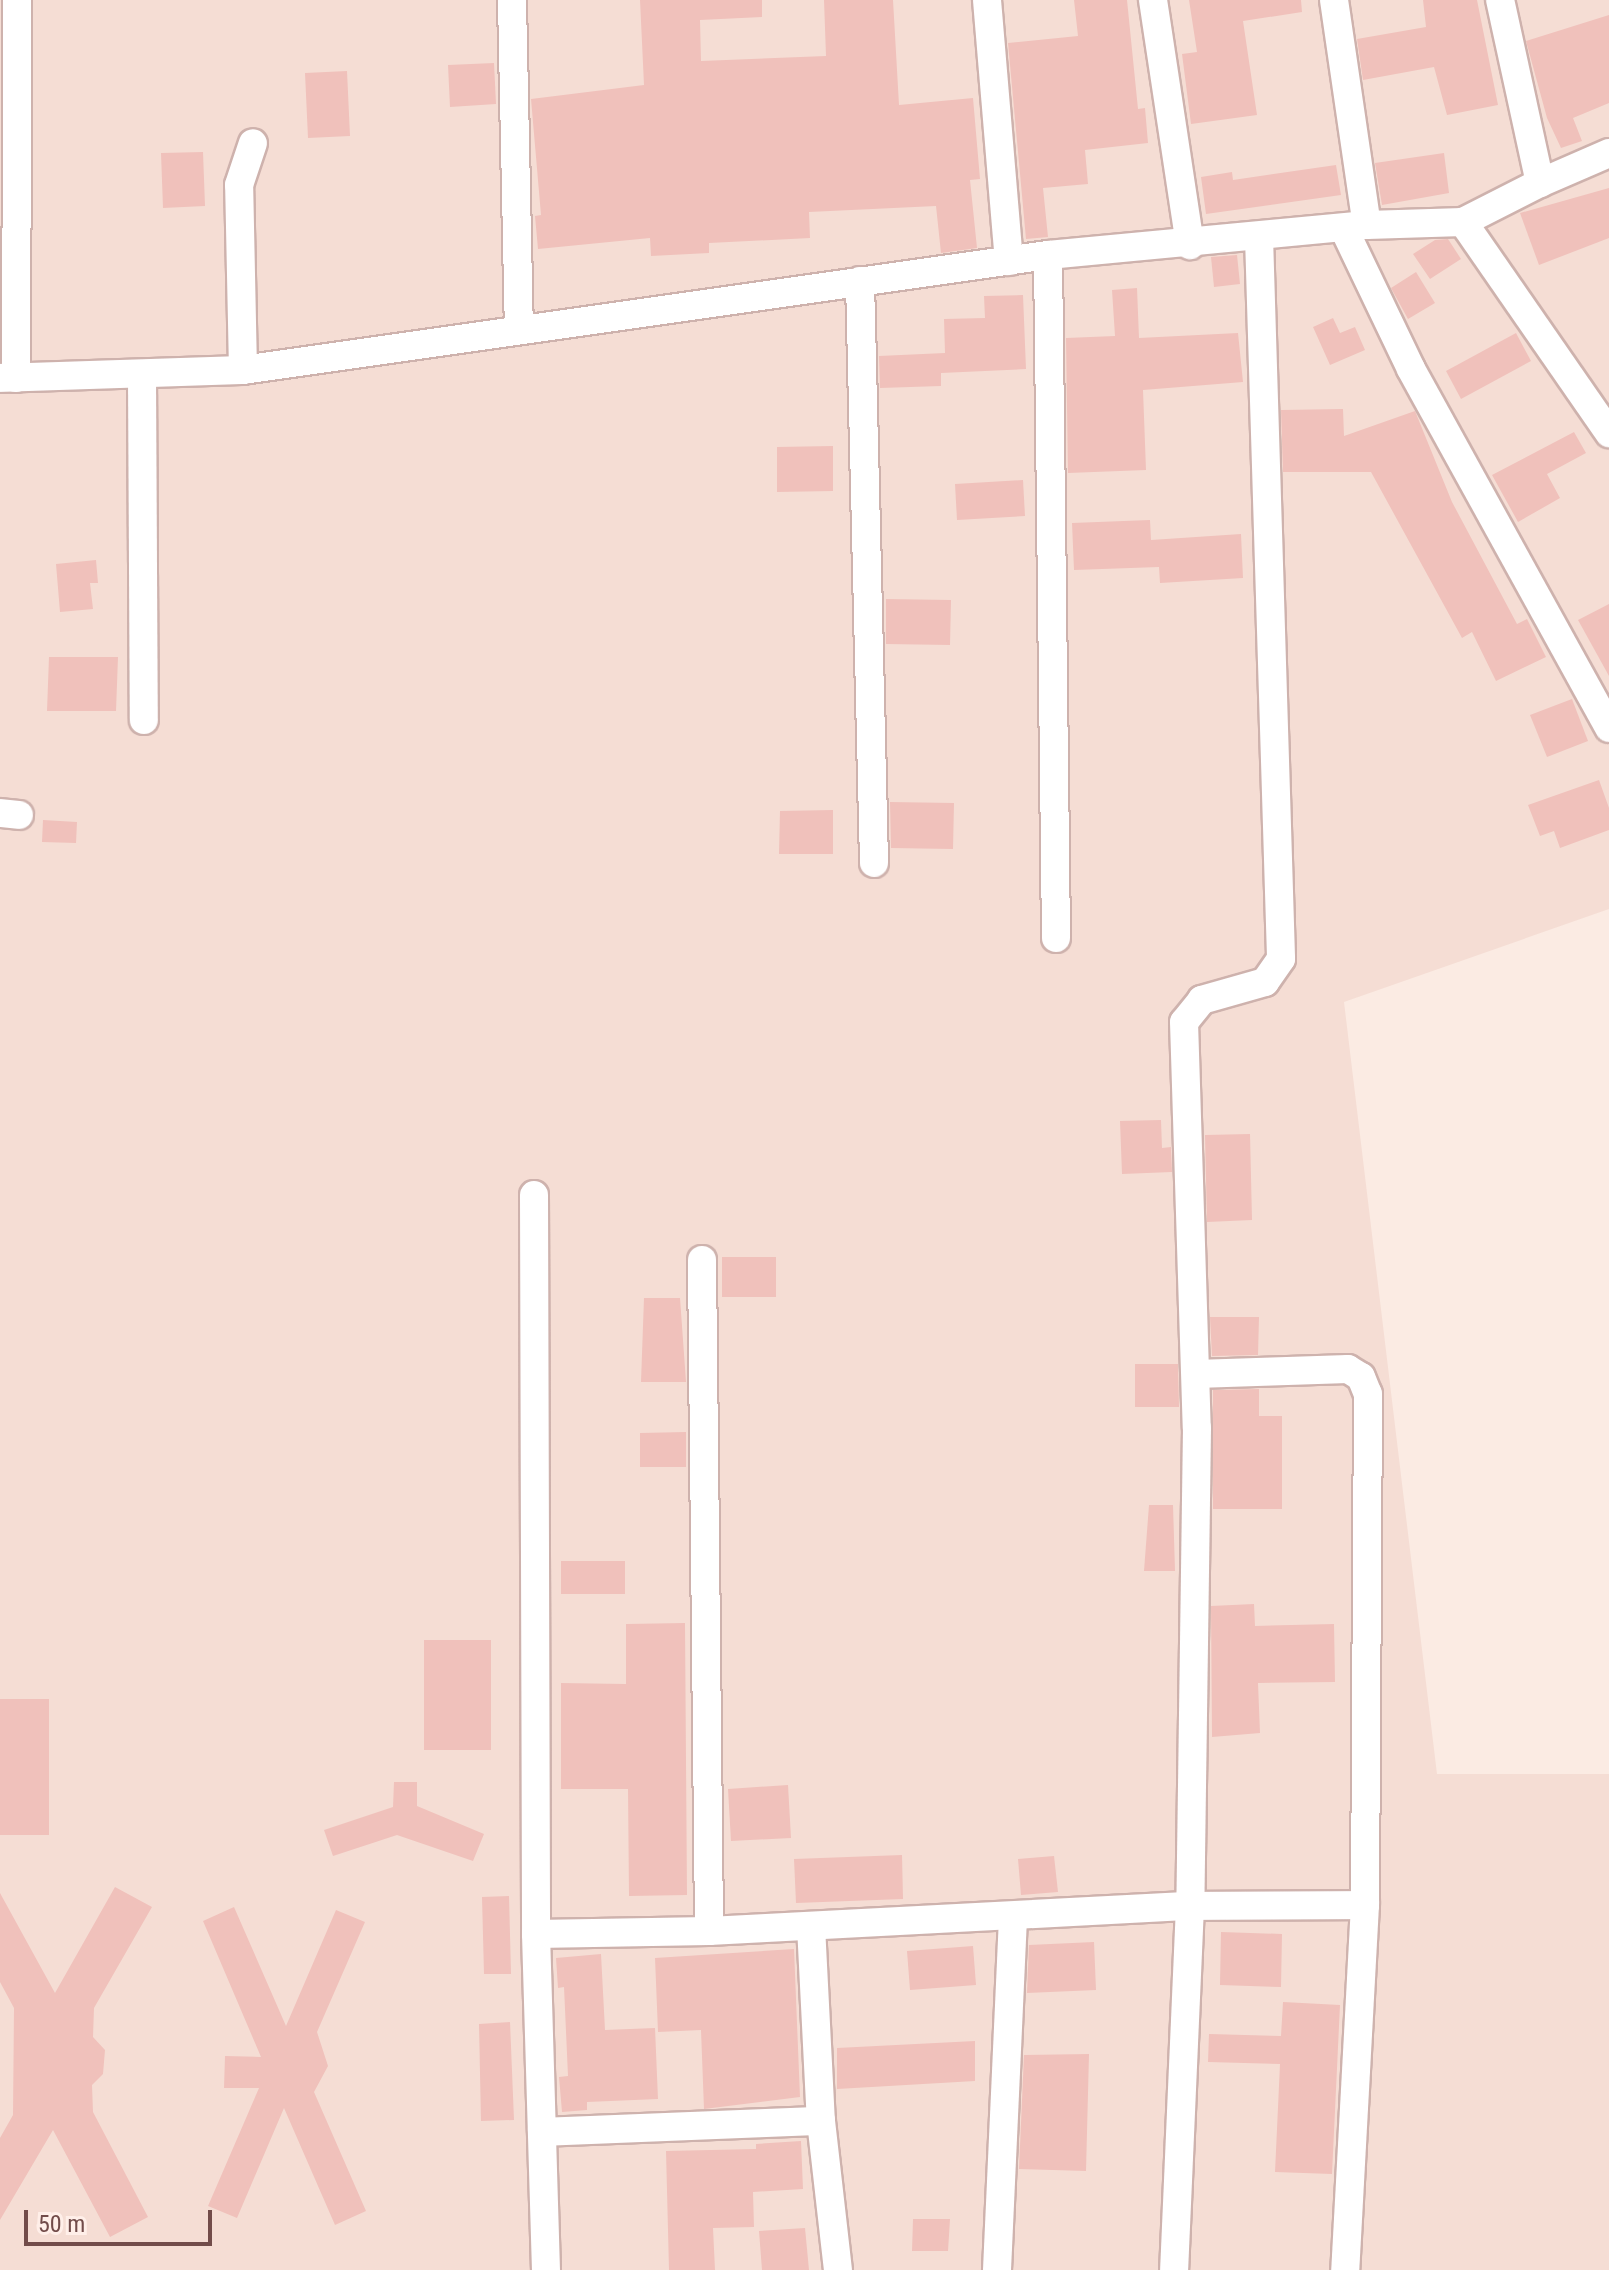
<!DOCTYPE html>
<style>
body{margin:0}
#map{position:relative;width:1609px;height:2270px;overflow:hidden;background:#fbebe3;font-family:"Roboto Condensed",sans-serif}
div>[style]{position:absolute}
.residential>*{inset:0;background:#f5ddd4}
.building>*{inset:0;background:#f0c1bb}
.roads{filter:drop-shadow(2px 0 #ceb2ad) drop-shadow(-2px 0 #ceb2ad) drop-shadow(0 2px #ceb2ad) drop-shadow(0 -2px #ceb2ad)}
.minor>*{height:28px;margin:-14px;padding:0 14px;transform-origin:14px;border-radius:14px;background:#fff}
span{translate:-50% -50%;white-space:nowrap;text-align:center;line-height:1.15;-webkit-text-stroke:7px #ffefe9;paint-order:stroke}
.scale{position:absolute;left:24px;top:2210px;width:188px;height:36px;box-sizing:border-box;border:4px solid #724c4a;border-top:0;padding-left:10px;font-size:24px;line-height:28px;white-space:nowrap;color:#724c4a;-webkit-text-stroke:6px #ffefe9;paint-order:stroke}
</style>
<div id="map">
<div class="residential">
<div style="clip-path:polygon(0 0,1609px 0,1609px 909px,1344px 1002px,1437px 1774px,1609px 1774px,1609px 2270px,0 2270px)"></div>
</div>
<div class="building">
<div style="clip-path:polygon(640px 0,762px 0,762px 17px,700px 20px,701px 61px,826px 56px,824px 0,893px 0,899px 105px,973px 98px,980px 179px,970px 180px,977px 248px,941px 253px,936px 206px,809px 212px,810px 238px,709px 243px,709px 253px,651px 256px,650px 238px,538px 249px,535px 216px,541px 215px,531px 99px,644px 85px)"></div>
<div style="clip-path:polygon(1074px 0,1127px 0,1138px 109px,1145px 108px,1148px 143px,1085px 150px,1088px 184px,1043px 188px,1048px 237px,1026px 239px,1008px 43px,1078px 36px)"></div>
<div style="clip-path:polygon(1189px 0,1301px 0,1302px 12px,1243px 21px,1257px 115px,1191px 124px,1182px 54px,1197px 52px)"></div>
<div style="clip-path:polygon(1423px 0,1477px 0,1498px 105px,1447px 115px,1434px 67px,1363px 80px,1357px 39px,1426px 27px)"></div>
<div style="clip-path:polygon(1609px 15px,1609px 103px,1573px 118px,1582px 141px,1561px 148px,1547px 118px,1526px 41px)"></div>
<div style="clip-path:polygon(494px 63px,496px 104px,450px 107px,448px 65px)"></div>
<div style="clip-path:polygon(347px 71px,350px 136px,308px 138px,305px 73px)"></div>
<div style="clip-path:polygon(203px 152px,205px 206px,163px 208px,161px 153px)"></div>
<div style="clip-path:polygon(1444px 153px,1449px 193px,1382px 205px,1375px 163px)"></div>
<div style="clip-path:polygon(1336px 165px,1341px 195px,1206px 214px,1201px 177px,1232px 172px,1233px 180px)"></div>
<div style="clip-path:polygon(1609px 188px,1609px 238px,1539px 265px,1520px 213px)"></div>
<div style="clip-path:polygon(1448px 239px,1461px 259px,1430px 279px,1413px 254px,1435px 240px)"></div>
<div style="clip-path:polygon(1237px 255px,1240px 284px,1214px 287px,1211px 257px)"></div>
<div style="clip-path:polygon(1416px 272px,1435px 303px,1408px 319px,1391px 288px)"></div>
<div style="clip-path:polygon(1137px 288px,1139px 338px,1238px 333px,1243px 382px,1143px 390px,1146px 470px,1068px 473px,1066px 338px,1115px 336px,1112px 290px)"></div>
<div style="clip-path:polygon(1023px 295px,1026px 369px,941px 373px,941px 386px,880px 388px,879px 356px,945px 353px,944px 319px,985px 318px,984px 296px)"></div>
<div style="clip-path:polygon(1333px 318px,1340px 333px,1355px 327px,1365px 350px,1330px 365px,1313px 327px)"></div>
<div style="clip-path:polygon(1516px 333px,1531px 361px,1461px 399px,1446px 371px)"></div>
<div style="clip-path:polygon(1343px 409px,1344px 436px,1415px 411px,1452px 502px,1517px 624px,1527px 619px,1546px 657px,1496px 681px,1472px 632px,1462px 638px,1371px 472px,1283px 472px,1281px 410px)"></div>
<div style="clip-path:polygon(1574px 432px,1586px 453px,1547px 474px,1560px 498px,1518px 522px,1492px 475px)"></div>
<div style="clip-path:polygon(833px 446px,833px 491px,777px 492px,777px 447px)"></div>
<div style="clip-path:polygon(1023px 480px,1025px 516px,957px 520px,955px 484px)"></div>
<div style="clip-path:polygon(1150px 520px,1151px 540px,1241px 534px,1243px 578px,1160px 583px,1159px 567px,1074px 570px,1072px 523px)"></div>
<div style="clip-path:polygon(96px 560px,98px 583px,90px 583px,93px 609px,60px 612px,56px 564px)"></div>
<div style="clip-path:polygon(886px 599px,951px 600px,950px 645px,886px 644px)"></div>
<div style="clip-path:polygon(1609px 604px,1609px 676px,1578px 620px)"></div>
<div style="clip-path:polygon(49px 657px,118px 657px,116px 711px,47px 711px)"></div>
<div style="clip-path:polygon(1572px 699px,1588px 741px,1547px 757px,1530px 715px)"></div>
<div style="clip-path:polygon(1599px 780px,1609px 808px,1609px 830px,1560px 848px,1554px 831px,1540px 836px,1528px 805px)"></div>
<div style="clip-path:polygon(890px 802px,954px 803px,953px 849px,891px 848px)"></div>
<div style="clip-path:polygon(833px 810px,833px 854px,779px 854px,780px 811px)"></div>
<div style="clip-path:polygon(43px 820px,77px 822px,76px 843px,42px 842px)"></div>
<div style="clip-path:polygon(1161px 1120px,1162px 1148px,1171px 1147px,1172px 1172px,1122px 1174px,1120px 1121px)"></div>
<div style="clip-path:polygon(1250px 1134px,1252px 1220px,1207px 1222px,1205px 1135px)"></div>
<div style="clip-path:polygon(722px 1257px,776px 1257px,776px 1297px,722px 1297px)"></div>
<div style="clip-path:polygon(644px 1298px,680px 1298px,686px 1382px,641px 1382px)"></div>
<div style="clip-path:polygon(1210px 1317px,1259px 1317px,1258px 1355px,1212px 1356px)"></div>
<div style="clip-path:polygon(1135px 1364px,1178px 1364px,1179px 1407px,1135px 1407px)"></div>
<div style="clip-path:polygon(1259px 1389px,1259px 1416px,1282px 1416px,1282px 1509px,1213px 1509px,1213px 1390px)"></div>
<div style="clip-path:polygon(686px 1432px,686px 1467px,640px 1467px,640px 1433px)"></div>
<div style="clip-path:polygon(1149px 1505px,1173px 1505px,1175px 1571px,1144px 1571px)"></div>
<div style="clip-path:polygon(561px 1561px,625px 1561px,625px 1594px,561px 1594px)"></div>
<div style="clip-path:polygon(1254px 1604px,1255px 1626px,1334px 1624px,1335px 1682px,1258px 1683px,1260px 1733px,1212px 1737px,1211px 1606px)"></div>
<div style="clip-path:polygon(685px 1623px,687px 1895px,629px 1896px,628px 1789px,561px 1789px,561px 1683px,626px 1684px,626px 1624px)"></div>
<div style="clip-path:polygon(424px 1640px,491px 1640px,491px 1750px,424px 1750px)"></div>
<div style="clip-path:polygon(0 1699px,49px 1699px,49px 1835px,0 1835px)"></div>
<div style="clip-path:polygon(394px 1782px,417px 1782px,417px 1806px,484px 1834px,473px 1861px,397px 1835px,333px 1856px,324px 1830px,393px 1807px)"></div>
<div style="clip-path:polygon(788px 1785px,791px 1838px,731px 1841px,728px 1789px)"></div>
<div style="clip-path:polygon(902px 1855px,903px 1899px,796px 1903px,794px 1859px)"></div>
<div style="clip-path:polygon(1054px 1856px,1058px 1892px,1021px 1895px,1018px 1859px)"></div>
<div style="clip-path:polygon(115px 1887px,152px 1907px,94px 2008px,93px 2037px,105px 2050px,103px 2074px,92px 2085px,93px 2112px,148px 2217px,110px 2237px,53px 2130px,0 2220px,0 2138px,13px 2115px,14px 2008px,0 1982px,0 1893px,55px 1993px)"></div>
<div style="clip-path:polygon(509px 1896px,511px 1974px,484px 1974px,482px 1897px)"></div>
<div style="clip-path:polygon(234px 1907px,286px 2026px,336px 1910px,365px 1922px,317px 2032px,328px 2066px,314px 2092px,366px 2211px,335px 2225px,284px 2108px,237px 2218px,208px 2206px,259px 2088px,224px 2088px,225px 2056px,261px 2057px,203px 1921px)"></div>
<div style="clip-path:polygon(1221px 1932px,1282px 1934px,1281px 1987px,1220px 1985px)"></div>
<div style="clip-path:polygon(1094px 1942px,1096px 1990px,1027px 1993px,1029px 1945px)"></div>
<div style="clip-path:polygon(973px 1946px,976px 1985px,910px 1990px,907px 1951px)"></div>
<div style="clip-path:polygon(794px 1949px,800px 2097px,704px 2109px,701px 2030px,658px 2032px,655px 1958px)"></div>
<div style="clip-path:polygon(601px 1954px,605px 2030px,655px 2028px,658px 2099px,587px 2102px,587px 2110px,562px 2112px,559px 2077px,568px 2076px,564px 1987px,558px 1988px,556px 1958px)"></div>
<div style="clip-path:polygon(1283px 2002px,1340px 2005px,1332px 2174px,1275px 2172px,1280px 2064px,1208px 2062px,1209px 2034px,1281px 2036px)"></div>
<div style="clip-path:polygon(510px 2022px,514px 2120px,481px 2121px,479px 2024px)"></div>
<div style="clip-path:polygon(975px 2041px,975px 2081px,837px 2089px,837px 2048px)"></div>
<div style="clip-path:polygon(1089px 2054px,1086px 2171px,1019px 2169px,1024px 2055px)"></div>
<div style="clip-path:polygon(801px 2141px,803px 2189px,753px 2192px,754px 2227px,713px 2228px,715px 2270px,669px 2270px,666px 2151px,756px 2149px,756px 2144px)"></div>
<div style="clip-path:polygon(913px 2219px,950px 2219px,948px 2251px,912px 2251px)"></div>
<div style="clip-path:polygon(805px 2228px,809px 2270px,762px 2270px,759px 2231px)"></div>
</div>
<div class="roads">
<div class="minor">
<div style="left:512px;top:0;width:328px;rotate:88.8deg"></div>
<div style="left:987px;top:0;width:262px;rotate:85.2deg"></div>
<div style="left:1153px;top:0;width:248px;rotate:81.4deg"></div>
<div style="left:1334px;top:0;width:227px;rotate:81.7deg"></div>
<div style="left:1540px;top:183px;width:75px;rotate:-23.5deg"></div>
<div style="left:1463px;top:222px;width:86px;rotate:-26.9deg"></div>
<div style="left:1540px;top:183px;width:187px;rotate:-102.3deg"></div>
<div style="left:1344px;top:229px;width:155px;rotate:64.4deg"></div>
<div style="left:1411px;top:369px;width:410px;rotate:61.1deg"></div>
<div style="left:1259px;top:237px;width:722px;rotate:88.25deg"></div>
<div style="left:1281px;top:959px;width:28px;rotate:125deg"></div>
<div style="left:1265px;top:982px;width:66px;rotate:164.1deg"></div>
<div style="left:1202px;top:1000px;width:28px;rotate:129deg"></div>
<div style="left:1184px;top:1022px;width:406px;rotate:88.2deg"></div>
<div style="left:1197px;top:1428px;width:478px;rotate:90.8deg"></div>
<div style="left:1190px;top:1906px;width:175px;rotate:-0.3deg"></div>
<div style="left:1048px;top:255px;width:683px;rotate:89.33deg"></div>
<div style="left:860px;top:281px;width:582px;rotate:88.62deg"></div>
<div style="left:243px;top:370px;width:185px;rotate:-91.2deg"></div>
<div style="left:239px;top:185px;width:44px;rotate:-71.6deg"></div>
<div style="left:142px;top:376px;width:344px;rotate:89.7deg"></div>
<div style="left:0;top:378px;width:243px;rotate:-1.9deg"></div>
<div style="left:243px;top:370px;width:813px;rotate:-8.13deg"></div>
<div style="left:1048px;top:255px;width:320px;rotate:-5.4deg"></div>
<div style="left:1367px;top:225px;width:96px;rotate:-1.8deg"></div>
<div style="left:1463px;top:222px;width:257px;rotate:55.3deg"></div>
<div style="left:16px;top:378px;width:378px;rotate:-89.8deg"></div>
<div style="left:0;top:813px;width:19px;rotate:6deg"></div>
<div style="left:534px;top:1195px;width:739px;rotate:89.84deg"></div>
<div style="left:536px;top:1934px;width:336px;rotate:88.3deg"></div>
<div style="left:702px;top:1260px;width:671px;rotate:89.4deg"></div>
<div style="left:1196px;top:1374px;width:152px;rotate:-1.9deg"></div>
<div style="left:1348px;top:1369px;width:15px;rotate:32deg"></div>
<div style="left:1361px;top:1377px;width:18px;rotate:68deg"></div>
<div style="left:1368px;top:1394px;width:511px;rotate:90.34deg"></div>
<div style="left:1365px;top:1905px;width:366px;rotate:93.1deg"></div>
<div style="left:811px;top:1926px;width:195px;rotate:87.1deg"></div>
<div style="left:821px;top:2121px;width:150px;rotate:83.5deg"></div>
<div style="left:536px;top:1934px;width:173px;rotate:-1deg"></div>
<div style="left:709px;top:1931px;width:482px;rotate:-3deg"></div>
<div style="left:1190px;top:1906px;width:364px;rotate:92.5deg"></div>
<div style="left:542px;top:2132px;width:279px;rotate:-2.3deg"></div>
<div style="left:997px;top:2270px;width:352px;rotate:-87.4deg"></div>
</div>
</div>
<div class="scale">50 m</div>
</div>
